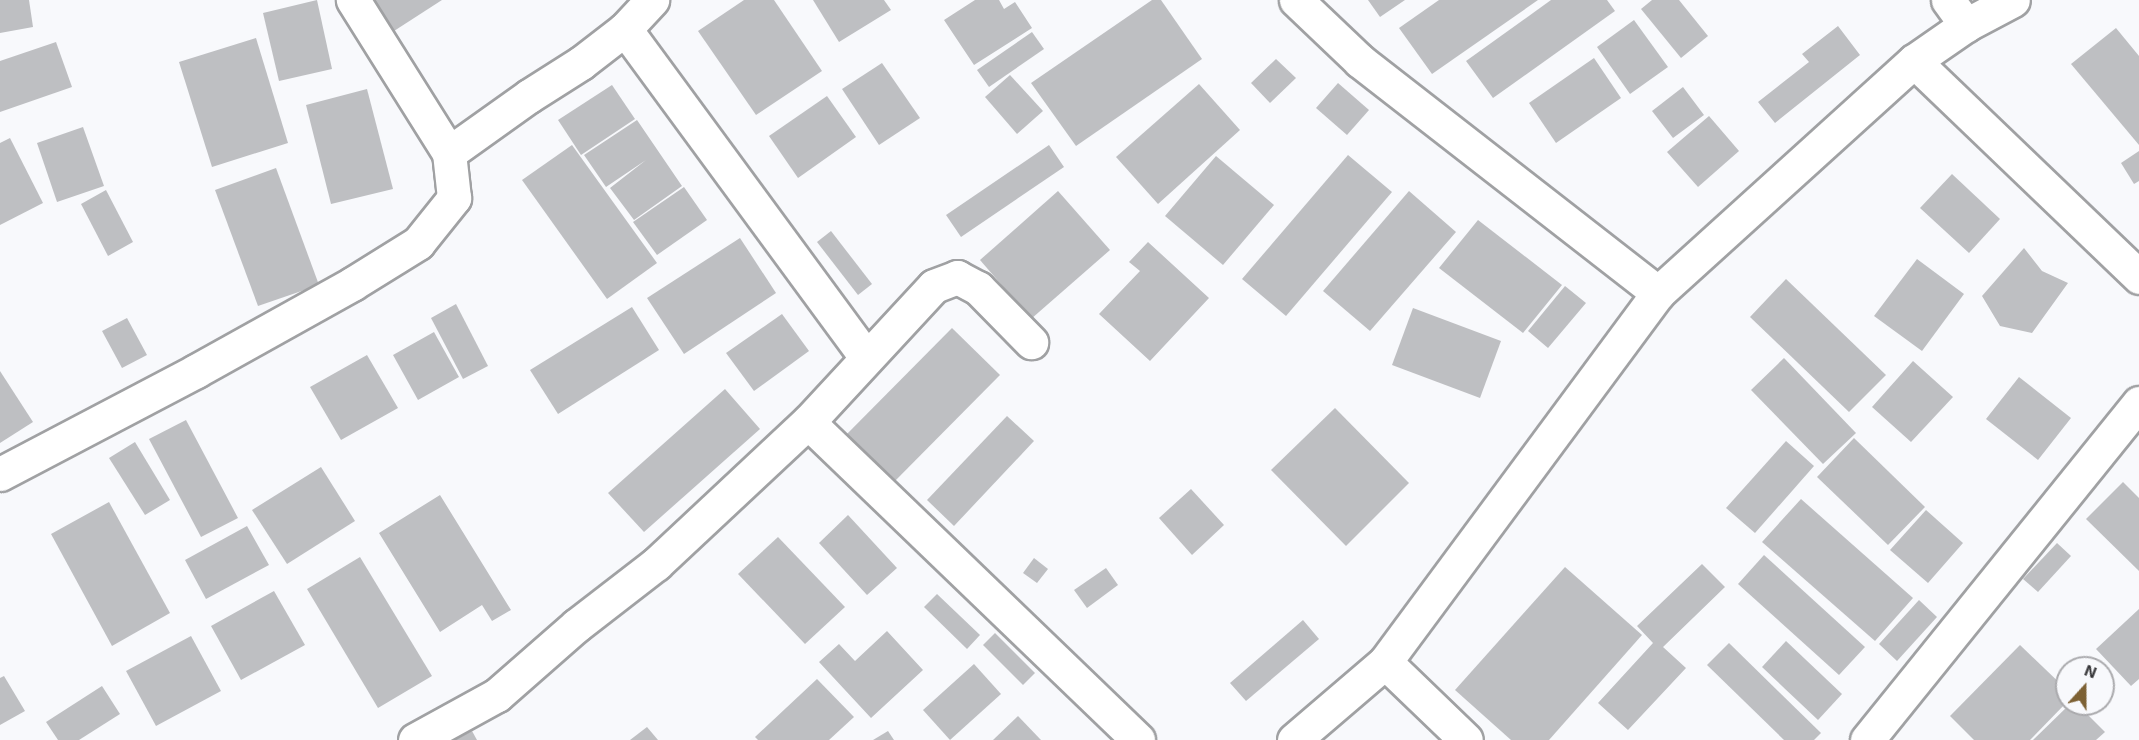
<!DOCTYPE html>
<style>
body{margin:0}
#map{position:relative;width:2139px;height:740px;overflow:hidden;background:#f8f9fc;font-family:"Exo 2",sans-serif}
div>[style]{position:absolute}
.building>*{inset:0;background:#bebfc2}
.roads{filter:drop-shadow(2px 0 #a0a1a3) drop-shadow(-2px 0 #a0a1a3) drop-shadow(0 2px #a0a1a3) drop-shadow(0 -2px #a0a1a3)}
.minor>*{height:33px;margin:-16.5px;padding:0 16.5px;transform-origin:16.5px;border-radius:16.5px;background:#fff}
span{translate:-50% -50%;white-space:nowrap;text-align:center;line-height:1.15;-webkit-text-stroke:4.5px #f8f9fc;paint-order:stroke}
.north{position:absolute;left:2055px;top:656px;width:60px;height:60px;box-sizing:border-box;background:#f8f9fc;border:2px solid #aaaaad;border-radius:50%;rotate:21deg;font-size:16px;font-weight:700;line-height:24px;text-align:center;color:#343436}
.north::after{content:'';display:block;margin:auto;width:21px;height:27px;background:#7d6134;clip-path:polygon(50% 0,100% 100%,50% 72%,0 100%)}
</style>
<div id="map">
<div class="building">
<div style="clip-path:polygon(0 0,29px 0,33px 27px,0 33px)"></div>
<div style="clip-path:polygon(317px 0,332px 69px,279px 81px,263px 13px)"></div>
<div style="clip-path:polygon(373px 0,442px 0,394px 31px)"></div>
<div style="clip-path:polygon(744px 0,774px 0,822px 71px,756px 115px,698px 31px)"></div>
<div style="clip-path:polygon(813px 0,884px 0,891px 10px,839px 42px)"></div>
<div style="clip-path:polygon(975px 0,999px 0,1004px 9px,1015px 2px,1032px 28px,974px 65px,944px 20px)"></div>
<div style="clip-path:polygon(1152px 0,1161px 0,1202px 59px,1076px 146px,1031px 83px)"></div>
<div style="clip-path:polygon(1368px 0,1405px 0,1380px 17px)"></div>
<div style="clip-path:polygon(1439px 0,1538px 0,1432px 74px,1399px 28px)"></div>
<div style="clip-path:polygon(1551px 0,1607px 0,1615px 11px,1493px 98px,1466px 61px)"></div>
<div style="clip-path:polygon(1652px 0,1679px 0,1708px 36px,1681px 58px,1641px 9px)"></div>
<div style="clip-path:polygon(1634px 20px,1668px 67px,1630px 94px,1597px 47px)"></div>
<div style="clip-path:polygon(1838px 26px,1860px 55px,1775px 123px,1758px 102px,1809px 62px,1802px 54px)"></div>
<div style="clip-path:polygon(2116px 28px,2139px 56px,2139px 145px,2071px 64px)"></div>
<div style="clip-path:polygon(1032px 32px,1044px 49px,989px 87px,977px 70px)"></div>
<div style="clip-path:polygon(256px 38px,288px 143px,212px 167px,179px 62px)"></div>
<div style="clip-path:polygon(56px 42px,72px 87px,0 112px,0 61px)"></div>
<div style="clip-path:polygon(1594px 58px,1621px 98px,1556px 143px,1529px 103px)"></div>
<div style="clip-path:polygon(1276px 59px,1296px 78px,1270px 103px,1251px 83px)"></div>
<div style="clip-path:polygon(882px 63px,920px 118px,879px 145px,842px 89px)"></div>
<div style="clip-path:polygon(1010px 75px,1043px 111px,1017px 134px,985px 97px)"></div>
<div style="clip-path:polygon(1338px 83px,1369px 110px,1347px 135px,1316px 108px)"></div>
<div style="clip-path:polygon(1199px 84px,1240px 130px,1158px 204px,1116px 157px)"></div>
<div style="clip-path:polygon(612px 85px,635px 119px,581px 155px,558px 120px)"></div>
<div style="clip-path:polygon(1683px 87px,1704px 115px,1673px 138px,1652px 111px)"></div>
<div style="clip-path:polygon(367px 89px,393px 189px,331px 204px,306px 105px)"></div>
<div style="clip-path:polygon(827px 96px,856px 137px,798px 178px,769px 136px)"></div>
<div style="clip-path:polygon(1709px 116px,1739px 151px,1698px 187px,1667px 152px)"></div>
<div style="clip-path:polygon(637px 120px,682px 186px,634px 220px,610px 188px,646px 160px,606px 187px,584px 155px)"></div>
<div style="clip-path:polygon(83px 127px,104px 186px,57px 202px,37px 143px)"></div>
<div style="clip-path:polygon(10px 138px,43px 203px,0 225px,0 143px)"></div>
<div style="clip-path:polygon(572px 145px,657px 263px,607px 299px,522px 180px)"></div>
<div style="clip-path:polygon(1049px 145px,1064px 167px,961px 237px,946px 215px)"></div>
<div style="clip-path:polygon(2139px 151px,2139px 181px,2134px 184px,2121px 163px)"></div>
<div style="clip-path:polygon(1348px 155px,1392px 192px,1286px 316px,1242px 279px)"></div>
<div style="clip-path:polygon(1216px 156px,1274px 205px,1223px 265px,1165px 216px)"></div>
<div style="clip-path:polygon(276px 168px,319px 285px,258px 306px,215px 190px)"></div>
<div style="clip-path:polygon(1952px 174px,2000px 219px,1969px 253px,1920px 208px)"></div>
<div style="clip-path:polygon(684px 187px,707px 220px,657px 255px,633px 222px)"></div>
<div style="clip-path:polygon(106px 190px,133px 242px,108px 256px,81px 204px)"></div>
<div style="clip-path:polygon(1058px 191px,1110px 250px,1031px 319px,980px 260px)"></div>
<div style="clip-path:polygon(1409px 191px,1456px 232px,1370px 331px,1323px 291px)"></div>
<div style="clip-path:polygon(1478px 220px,1562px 285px,1523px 333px,1439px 268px)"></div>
<div style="clip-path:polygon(831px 231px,872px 284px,858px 295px,817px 242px)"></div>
<div style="clip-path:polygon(740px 238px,776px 293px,684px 354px,647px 298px)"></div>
<div style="clip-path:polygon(1148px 242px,1209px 298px,1150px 361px,1099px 314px,1140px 271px,1129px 262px)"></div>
<div style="clip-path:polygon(2024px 248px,2042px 271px,2068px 283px,2032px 333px,2000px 326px,1982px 296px)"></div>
<div style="clip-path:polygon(1917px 259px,1964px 294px,1922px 351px,1874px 316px)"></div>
<div style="clip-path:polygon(1786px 279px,1886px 375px,1849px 412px,1750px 317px)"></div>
<div style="clip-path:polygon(1565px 286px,1586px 303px,1548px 348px,1528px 331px)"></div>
<div style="clip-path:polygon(456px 304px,488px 366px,463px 379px,431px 318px)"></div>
<div style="clip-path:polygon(632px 307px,659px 350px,558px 414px,530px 370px)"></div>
<div style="clip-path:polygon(1413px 308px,1501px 341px,1480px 398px,1392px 365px)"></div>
<div style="clip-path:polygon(782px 314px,809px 351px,754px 391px,726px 353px)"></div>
<div style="clip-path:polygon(127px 318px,147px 355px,122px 368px,102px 331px)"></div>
<div style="clip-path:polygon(952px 328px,1000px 375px,891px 485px,843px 438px)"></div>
<div style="clip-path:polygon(434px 332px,459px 377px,418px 400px,393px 355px)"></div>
<div style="clip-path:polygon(367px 355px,398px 408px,341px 440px,310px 387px)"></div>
<div style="clip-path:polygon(1784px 358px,1856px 433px,1823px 464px,1751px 390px)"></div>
<div style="clip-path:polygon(1913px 361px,1953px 397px,1911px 442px,1872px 407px)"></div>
<div style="clip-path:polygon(0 371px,33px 422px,0 443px)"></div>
<div style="clip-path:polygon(2019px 377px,2071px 418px,2038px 460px,1986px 419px)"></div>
<div style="clip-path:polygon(725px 389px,760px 429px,644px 532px,608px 493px)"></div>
<div style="clip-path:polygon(1335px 408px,1409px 483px,1346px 546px,1271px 470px)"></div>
<div style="clip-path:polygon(1007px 416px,1034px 441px,954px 526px,927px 500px)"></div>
<div style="clip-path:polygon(186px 420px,238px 518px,201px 537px,149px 439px)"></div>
<div style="clip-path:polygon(1854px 438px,1925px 507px,1888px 545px,1817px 477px)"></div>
<div style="clip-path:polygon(1786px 441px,1814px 466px,1755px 533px,1726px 508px)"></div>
<div style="clip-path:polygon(135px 442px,170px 500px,145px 515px,109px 458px)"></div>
<div style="clip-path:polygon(321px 467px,355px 521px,287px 564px,252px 510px)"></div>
<div style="clip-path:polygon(2123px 482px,2139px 498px,2139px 571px,2086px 519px)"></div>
<div style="clip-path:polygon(1191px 489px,1224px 525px,1192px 555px,1159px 518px)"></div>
<div style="clip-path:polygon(440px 495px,511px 610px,492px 621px,482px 605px,440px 632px,379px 533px)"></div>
<div style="clip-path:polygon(1801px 499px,1913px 598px,1875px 641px,1762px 542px)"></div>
<div style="clip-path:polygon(109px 502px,170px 613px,112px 646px,51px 534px)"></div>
<div style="clip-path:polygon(1926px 510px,1963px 543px,1928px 583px,1890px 550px)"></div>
<div style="clip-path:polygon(848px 515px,897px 568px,867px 595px,819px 543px)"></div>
<div style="clip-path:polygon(247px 526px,269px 565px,206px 599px,185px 560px)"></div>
<div style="clip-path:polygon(778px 537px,845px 607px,805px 644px,738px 574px)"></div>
<div style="clip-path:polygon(2057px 543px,2071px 556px,2038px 592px,2023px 579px)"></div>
<div style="clip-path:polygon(1764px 555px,1865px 647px,1839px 675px,1738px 584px)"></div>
<div style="clip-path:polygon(360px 557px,432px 676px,378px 708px,307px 589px)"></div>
<div style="clip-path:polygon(1034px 558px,1048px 569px,1037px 583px,1023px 573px)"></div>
<div style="clip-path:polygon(1702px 564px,1725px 587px,1663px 647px,1686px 668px,1628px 730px,1598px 703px,1653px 643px,1637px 626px)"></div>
<div style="clip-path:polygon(1565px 567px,1642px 635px,1549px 740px,1511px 740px,1455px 690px)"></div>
<div style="clip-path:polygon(1106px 568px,1118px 585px,1087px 608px,1074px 590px)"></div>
<div style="clip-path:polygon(274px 591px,305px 645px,241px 680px,211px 626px)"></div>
<div style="clip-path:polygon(937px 594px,980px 635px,967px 649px,924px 607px)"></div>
<div style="clip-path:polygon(1919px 600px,1937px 617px,1897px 661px,1879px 644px)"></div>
<div style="clip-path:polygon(2139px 609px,2139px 679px,2131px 686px,2096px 649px)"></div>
<div style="clip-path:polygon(1303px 620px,1319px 639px,1246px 701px,1230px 683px)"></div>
<div style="clip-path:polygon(887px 631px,923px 670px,871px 718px,819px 662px,839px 644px,855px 661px)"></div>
<div style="clip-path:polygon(995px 633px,1035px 673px,1023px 685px,983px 645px)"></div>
<div style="clip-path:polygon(191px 636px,221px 691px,156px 726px,126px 671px)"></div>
<div style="clip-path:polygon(1786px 641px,1842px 694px,1818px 720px,1762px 667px)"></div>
<div style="clip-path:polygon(1729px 643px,1821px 733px,1814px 740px,1784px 740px,1707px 665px)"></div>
<div style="clip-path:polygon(2020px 645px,2067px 690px,2067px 702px,2030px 740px,1974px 740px,1950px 716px)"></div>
<div style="clip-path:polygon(974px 664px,1001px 694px,950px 740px,923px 710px)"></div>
<div style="clip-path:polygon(4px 676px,25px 711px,0 725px,0 678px)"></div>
<div style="clip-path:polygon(817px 679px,854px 717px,829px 740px,758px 740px,755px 737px)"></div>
<div style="clip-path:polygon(102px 686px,120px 714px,79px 740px,58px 740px,46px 722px)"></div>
<div style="clip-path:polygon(2070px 704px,2077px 704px,2105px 732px,2096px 740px,2033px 740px)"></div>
<div style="clip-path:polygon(1018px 716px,1041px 740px,993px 740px)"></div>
<div style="clip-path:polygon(647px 727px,658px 740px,630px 740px)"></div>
<div style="clip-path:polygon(472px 731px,477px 740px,455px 740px)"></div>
<div style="clip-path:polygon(888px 731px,894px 740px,873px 740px)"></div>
</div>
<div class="roads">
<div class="minor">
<div style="left:1296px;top:0;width:88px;rotate:43.6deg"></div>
<div style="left:1360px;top:61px;width:378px;rotate:37.9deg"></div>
<div style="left:1948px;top:0;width:31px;rotate:54deg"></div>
<div style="left:625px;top:29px;width:407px;rotate:53.7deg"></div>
<div style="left:1914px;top:61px;width:312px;rotate:43.8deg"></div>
<div style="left:449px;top:153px;width:98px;rotate:-35.5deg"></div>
<div style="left:529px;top:96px;width:62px;rotate:-32.4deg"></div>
<div style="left:581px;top:63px;width:56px;rotate:-37.7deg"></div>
<div style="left:625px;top:29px;width:40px;rotate:-47deg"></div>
<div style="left:808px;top:422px;width:458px;rotate:43.9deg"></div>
<div style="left:0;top:474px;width:221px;rotate:-27.7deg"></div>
<div style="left:196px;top:371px;width:179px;rotate:-29.1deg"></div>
<div style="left:352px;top:284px;width:78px;rotate:-31.8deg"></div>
<div style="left:418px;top:243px;width:58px;rotate:-51.3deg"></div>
<div style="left:454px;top:198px;width:45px;rotate:-96.3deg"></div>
<div style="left:449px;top:153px;width:181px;rotate:-122.1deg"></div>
<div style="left:1385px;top:662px;width:112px;rotate:43.9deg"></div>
<div style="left:415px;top:740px;width:94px;rotate:-28.8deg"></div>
<div style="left:497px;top:695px;width:106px;rotate:-41.2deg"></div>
<div style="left:577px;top:625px;width:100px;rotate:-37.7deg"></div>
<div style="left:656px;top:564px;width:208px;rotate:-43.1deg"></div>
<div style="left:808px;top:422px;width:185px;rotate:-47.2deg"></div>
<div style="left:934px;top:286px;width:25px;rotate:-21deg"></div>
<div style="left:957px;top:277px;width:24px;rotate:28deg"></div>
<div style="left:978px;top:288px;width:76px;rotate:45.5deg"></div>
<div style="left:1294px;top:740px;width:120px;rotate:-40.6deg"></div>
<div style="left:1385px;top:662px;width:459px;rotate:-53.5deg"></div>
<div style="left:1658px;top:293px;width:345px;rotate:-42.2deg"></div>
<div style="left:1914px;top:61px;width:63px;rotate:-34.7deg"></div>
<div style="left:1966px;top:25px;width:53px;rotate:-28deg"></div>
<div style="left:1867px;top:740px;width:433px;rotate:-51.1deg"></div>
</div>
</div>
<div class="north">N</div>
</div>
